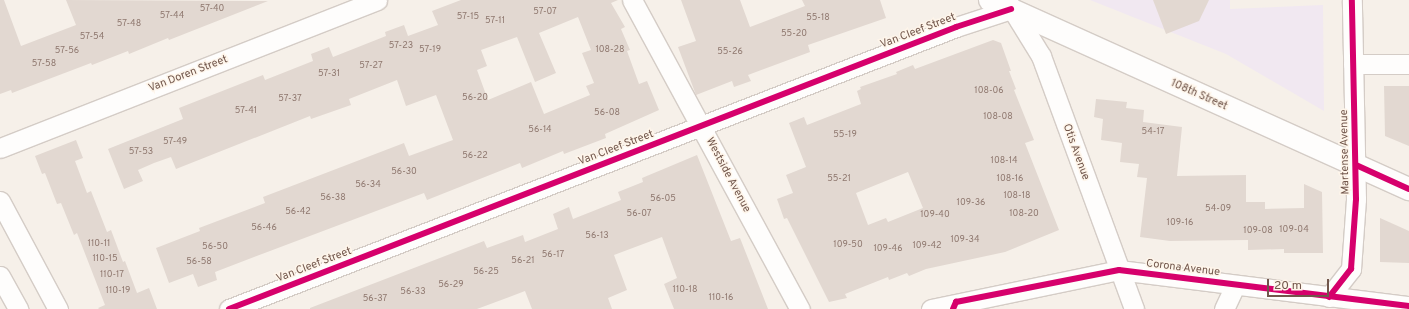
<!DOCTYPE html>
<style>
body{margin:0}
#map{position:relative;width:1409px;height:309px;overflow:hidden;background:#f6f0e9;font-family:Overpass,sans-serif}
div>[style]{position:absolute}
.education>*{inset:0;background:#f1e8f1}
.building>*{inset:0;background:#e2d8d1}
.roads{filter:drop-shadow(1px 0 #d4ccc6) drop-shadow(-1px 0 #d4ccc6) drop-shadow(0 1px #d4ccc6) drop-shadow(0 -1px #d4ccc6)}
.minor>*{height:19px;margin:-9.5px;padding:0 9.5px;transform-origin:9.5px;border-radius:9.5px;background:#fefdfc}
.secondary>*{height:22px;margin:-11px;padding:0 11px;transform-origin:11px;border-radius:11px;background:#fefdfc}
.cycleway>*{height:6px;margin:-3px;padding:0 3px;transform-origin:3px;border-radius:3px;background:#d6006c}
span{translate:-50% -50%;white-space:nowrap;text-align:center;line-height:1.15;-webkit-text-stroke:3px #fef5ea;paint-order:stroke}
.number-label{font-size:9px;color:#8f786f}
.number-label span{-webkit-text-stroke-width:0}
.street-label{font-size:11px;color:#71564b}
.scale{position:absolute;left:1267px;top:279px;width:62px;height:18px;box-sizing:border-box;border:2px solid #71564b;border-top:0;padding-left:5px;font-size:12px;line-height:14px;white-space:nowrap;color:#71564b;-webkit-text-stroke:3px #fef5ea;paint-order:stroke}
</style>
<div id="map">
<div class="education">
<div style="clip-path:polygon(1090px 0,1230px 0,1230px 9px,1323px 5px,1324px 111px,1226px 54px)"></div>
</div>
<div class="building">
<div style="clip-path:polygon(0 0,4px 0,21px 46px,76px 25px,66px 0,268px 1px,169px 40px,168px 38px,129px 54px,128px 51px,92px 65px,91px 63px,12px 93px,11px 90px,0 94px)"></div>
<div style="clip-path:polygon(evenodd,461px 0,618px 0,611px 3px,625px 27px,621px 29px,630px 50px,627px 51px,639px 84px,647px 81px,659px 110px,605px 134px,606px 138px,564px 154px,563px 151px,522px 168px,520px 163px,427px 200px,424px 193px,262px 254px,215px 272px,217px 280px,198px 287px,193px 274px,169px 283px,156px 248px,200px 231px,199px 228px,265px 203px,263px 197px,404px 143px,409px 156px,453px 140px,436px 95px,406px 106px,397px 80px,349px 99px,351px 105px,311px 119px,310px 116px,176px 169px,171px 157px,154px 163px,138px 170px,143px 181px,124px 189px,108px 149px,183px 119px,179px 108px,263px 75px,265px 80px,313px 61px,311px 54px,329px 47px,333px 57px,386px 36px,385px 32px,404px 25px,408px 36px,438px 25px,432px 11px,461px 0,578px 17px,591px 50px,582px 53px,594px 83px,586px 86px,590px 95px,544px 114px,531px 82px,488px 100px,477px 70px,487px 66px,481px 50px,517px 37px,535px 82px,556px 73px,539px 33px,578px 17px)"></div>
<div style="clip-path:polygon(681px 0,740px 0,750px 27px,805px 6px,802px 0,880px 0,886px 18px,808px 45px,810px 52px,748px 75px,751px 81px,734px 87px,732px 81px,696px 95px,678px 47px,696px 41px)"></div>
<div style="clip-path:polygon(1153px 0,1209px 0,1199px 21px,1166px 34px)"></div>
<div style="clip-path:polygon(evenodd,993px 40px,1001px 43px,1011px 71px,1009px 71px,1016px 89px,1014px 90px,1034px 140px,1025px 143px,1059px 230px,1005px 252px,926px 269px,909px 276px,907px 273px,889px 280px,888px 277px,845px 294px,847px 298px,829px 302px,787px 218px,784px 219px,777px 199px,793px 193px,786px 175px,806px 167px,789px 123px,804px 117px,807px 125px,861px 104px,857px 91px,861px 89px,860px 87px,897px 74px,896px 72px,913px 65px,915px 69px,993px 40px,908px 172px,923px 208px,888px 222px,886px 218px,868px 225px,856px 193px,908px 172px)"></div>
<div style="clip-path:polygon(1384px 86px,1409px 86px,1409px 146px,1385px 136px)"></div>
<div style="clip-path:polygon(1096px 99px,1127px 102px,1126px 108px,1144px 110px,1143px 122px,1182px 127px,1177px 176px,1246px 175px,1246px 202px,1265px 202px,1265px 209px,1304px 208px,1304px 184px,1322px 192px,1323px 253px,1284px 253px,1284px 249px,1248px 250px,1248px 240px,1170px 241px,1140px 237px,1147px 178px,1137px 177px,1139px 164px,1120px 162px,1122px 143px,1101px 140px,1103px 119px,1094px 117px)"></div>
<div style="clip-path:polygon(76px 140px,83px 158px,75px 161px,87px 193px,91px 191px,107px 232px,111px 230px,123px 262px,125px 261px,137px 293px,149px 288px,157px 309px,99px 309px,98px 308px,105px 305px,77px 233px,74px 235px,61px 203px,57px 204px,45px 173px,42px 174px,35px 156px)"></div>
<div style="clip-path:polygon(697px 155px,731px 241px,740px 238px,768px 309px,674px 309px,664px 284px,677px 278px,662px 237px,614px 255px,627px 290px,608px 298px,612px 309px,532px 309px,525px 291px,477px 309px,310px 309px,310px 308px,484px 241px,487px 248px,523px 235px,525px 242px,558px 229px,553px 214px,569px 207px,573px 219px,621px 200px,618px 192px,643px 182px,642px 178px)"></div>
<div style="clip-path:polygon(1380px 218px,1409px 231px,1409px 263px,1380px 262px)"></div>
</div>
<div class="roads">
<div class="minor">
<div style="left:632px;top:0;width:352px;rotate:61.5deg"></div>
<div style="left:1009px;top:4px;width:61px;rotate:58.4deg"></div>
<div style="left:1041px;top:56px;width:270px;rotate:69.8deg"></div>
<div style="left:1353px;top:64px;width:56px"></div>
<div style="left:0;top:148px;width:405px;rotate:-21.4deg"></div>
<div style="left:0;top:201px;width:123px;rotate:61.8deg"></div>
<div style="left:0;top:276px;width:38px;rotate:61deg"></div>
<div style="left:1329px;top:297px;width:36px;rotate:-52deg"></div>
<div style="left:1351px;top:269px;width:70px;rotate:-85.9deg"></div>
<div style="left:1356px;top:199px;width:199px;rotate:-91.2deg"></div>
<div style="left:229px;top:309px;width:780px;rotate:-21.2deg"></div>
<div style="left:956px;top:27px;width:58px;rotate:-18.1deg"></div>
<div style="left:931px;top:309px;width:192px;rotate:-11.7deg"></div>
<div style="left:1119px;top:270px;width:292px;rotate:7.1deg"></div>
<div style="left:1224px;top:309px;width:26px;rotate:-65deg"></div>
</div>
<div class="secondary">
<div style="left:990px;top:0;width:460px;rotate:24.3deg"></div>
</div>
</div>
<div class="cycleway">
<div style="left:1356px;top:165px;width:58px;rotate:24.4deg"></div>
<div style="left:1329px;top:297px;width:36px;rotate:-52deg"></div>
<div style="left:1351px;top:269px;width:70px;rotate:-85.9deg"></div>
<div style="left:1356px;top:199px;width:199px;rotate:-91.2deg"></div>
<div style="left:229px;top:309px;width:780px;rotate:-21.2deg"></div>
<div style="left:956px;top:27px;width:58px;rotate:-18.1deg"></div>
<div style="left:953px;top:309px;width:8px;rotate:-67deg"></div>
<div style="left:956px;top:302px;width:166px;rotate:-11.1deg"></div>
<div style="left:1119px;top:270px;width:292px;rotate:7.1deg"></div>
</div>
<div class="number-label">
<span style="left:212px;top:9px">57-40</span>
<span style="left:545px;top:12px">57-07</span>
<span style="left:172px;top:16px">57-44</span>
<span style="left:468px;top:17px">57-15</span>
<span style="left:818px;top:18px">55-18</span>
<span style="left:495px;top:21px">57-11</span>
<span style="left:129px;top:24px">57-48</span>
<span style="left:794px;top:34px">55-20</span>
<span style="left:92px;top:37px">57-54</span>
<span style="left:401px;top:46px">57-23</span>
<span style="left:430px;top:50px">57-19</span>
<span style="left:610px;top:50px">108-28</span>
<span style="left:67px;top:51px">57-56</span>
<span style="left:730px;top:52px">55-26</span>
<span style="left:44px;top:64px">57-58</span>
<span style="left:371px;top:66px">57-27</span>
<span style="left:329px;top:74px">57-31</span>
<span style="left:989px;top:91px">108-06</span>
<span style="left:475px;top:98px">56-20</span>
<span style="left:290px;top:99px">57-37</span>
<span style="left:246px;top:111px">57-41</span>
<span style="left:607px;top:113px">56-08</span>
<span style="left:998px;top:117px">108-08</span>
<span style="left:540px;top:130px">56-14</span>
<span style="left:1153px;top:132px">54-17</span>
<span style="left:845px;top:135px">55-19</span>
<span style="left:175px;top:142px">57-49</span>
<span style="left:141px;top:152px">57-53</span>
<span style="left:475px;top:156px">56-22</span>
<span style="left:1004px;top:161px">108-14</span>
<span style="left:404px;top:172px">56-30</span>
<span style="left:839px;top:179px">55-21</span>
<span style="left:1010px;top:179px">108-16</span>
<span style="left:368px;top:185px">56-34</span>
<span style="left:1017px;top:196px">108-18</span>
<span style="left:333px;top:198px">56-38</span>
<span style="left:663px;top:199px">56-05</span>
<span style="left:971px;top:203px">109-36</span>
<span style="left:1218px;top:209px">54-09</span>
<span style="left:298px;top:212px">56-42</span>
<span style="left:639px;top:214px">56-07</span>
<span style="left:1024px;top:214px">108-20</span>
<span style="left:935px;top:215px">109-40</span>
<span style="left:1180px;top:223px">109-16</span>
<span style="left:264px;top:228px">56-46</span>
<span style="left:1294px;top:230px">109-04</span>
<span style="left:1258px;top:231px">109-08</span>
<span style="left:597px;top:236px">56-13</span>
<span style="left:965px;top:240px">109-34</span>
<span style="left:99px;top:244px">110-11</span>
<span style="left:848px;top:245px">109-50</span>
<span style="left:927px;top:246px">109-42</span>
<span style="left:215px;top:247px">56-50</span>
<span style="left:888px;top:249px">109-46</span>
<span style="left:553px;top:255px">56-17</span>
<span style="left:105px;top:259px">110-15</span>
<span style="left:523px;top:261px">56-21</span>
<span style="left:199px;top:262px">56-58</span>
<span style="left:486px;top:272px">56-25</span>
<span style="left:112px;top:275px">110-17</span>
<span style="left:451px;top:285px">56-29</span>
<span style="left:685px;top:290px">110-18</span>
<span style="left:118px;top:291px">110-19</span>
<span style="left:413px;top:292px">56-33</span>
<span style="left:721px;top:298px">110-16</span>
<span style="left:375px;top:299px">56-37</span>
</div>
<div class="street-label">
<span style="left:918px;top:31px;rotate:-21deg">Van Cleef Street</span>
<span style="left:188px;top:74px;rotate:-21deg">Van Doren Street</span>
<span style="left:1199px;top:95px;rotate:24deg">108th Street</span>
<span style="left:616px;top:148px;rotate:-21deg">Van Cleef Street</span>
<span style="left:1076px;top:152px;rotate:70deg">Otis Avenue</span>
<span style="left:1345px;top:152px;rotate:-91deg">Martense Avenue</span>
<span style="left:728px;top:175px;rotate:62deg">Westside Avenue</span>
<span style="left:314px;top:265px;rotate:-21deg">Van Cleef Street</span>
<span style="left:1183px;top:268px;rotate:7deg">Corona Avenue</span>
</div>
<div class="scale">20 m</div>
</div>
